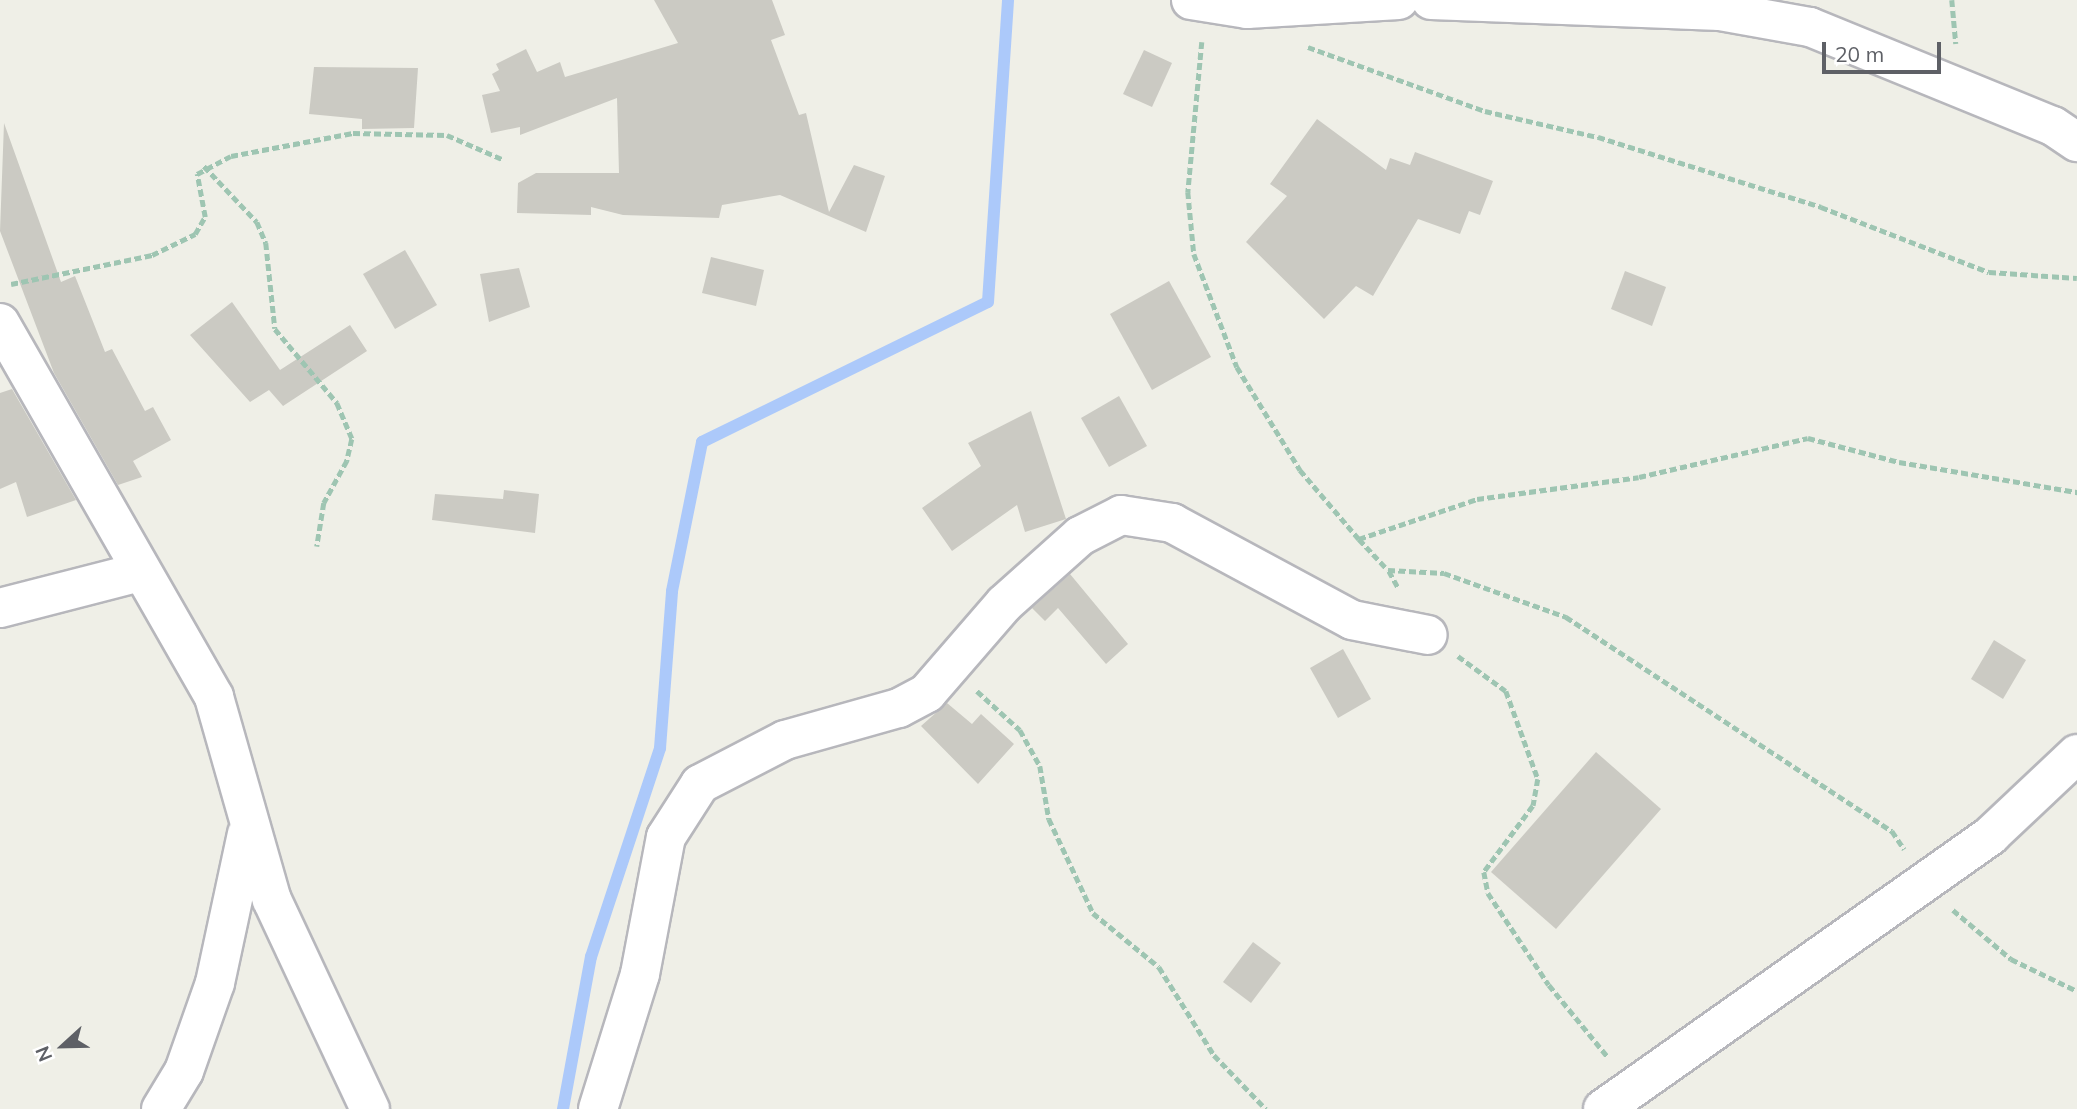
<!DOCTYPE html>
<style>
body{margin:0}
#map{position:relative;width:2077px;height:1109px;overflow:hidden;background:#efefe7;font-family:Mulish,sans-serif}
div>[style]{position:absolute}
.stream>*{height:12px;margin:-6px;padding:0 6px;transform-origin:6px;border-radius:6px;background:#acc9fa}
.building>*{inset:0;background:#cbcac3}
.path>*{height:4.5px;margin-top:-2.25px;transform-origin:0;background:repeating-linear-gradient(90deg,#9ec5b2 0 7px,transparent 0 10.5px)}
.roads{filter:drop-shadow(2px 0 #b7b7bc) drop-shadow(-2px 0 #b7b7bc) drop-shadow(0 2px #b7b7bc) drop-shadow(0 -2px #b7b7bc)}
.minor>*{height:38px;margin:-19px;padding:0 19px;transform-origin:19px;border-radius:19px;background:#fff}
span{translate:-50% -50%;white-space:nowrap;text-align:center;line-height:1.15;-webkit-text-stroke:5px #fff;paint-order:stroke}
.north{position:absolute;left:28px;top:1011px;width:70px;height:70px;-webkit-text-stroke:5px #fff;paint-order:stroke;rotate:248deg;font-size:19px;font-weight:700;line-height:28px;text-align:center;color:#5e6066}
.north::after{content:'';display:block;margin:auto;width:24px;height:32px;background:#5e6066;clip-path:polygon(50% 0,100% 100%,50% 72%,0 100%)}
.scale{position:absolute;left:1822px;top:42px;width:119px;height:32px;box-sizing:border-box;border:4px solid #5e6066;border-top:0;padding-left:9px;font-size:21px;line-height:24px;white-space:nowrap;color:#5e6066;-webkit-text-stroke:5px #fff;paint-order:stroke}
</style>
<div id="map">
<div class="stream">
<div style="left:563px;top:1109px;width:155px;rotate:-79.6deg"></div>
<div style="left:591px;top:957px;width:220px;rotate:-71.7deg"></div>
<div style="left:660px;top:748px;width:157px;rotate:-85.6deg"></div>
<div style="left:672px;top:591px;width:152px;rotate:-78.6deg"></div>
<div style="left:702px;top:442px;width:318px;rotate:-26.1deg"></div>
<div style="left:988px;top:302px;width:303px;rotate:-86.2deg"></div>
</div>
<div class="building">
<div style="clip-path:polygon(654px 0,772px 0,785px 35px,771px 40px,799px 115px,806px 113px,829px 212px,854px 165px,885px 176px,866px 232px,780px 195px,722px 205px,719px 218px,623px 215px,591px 207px,591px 215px,517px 213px,518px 183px,536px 173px,619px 173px,617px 98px,520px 135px,520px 127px,491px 133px,482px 95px,500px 91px,492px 74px,499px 70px,496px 64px,526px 49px,537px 72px,560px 62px,565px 77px,678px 43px)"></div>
<div style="clip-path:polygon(1144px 50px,1172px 63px,1152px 107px,1123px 94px)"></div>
<div style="clip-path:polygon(314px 67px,418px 68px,414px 128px,362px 129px,362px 119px,309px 114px)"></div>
<div style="clip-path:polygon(1317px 119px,1386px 170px,1390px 158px,1410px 165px,1415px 152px,1493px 181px,1480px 215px,1469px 211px,1460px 234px,1418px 219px,1373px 296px,1356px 286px,1324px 319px,1246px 242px,1287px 196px,1270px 184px)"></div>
<div style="clip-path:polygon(4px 123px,61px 282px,75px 276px,105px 352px,112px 349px,145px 411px,153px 407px,171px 440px,133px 461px,142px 477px,118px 485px,54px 373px,0 231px)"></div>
<div style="clip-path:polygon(405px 250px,437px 305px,395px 329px,363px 274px)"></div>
<div style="clip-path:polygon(711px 257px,764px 270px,756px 306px,702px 293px)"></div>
<div style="clip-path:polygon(519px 268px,530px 307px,489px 322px,480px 274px)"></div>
<div style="clip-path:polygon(1625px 271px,1666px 287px,1652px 326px,1611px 309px)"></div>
<div style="clip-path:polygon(1169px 281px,1211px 357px,1152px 390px,1110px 314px)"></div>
<div style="clip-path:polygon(232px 302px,280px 370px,350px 325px,367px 351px,283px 406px,269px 390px,250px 402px,190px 335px)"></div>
<div style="clip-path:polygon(12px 389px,76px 500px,27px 517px,16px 482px,0 489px,0 393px)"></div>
<div style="clip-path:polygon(1119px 396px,1147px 446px,1109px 467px,1081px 418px)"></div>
<div style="clip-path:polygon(1031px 411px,1066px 519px,1025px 532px,1017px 505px,952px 551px,922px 508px,981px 466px,968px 443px)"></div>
<div style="clip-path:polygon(504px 490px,539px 494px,535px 533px,432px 520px,435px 494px,503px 499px)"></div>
<div style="clip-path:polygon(1070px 574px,1128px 644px,1106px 664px,1058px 608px,1045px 621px,1032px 608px)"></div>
<div style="clip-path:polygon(1994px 640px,2026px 660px,2003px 699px,1971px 679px)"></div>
<div style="clip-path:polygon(1343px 649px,1371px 699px,1338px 718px,1310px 668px)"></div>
<div style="clip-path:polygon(947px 703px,972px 724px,981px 714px,1014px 744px,978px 784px,921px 726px)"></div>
<div style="clip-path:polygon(1596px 752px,1661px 809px,1556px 929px,1491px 872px)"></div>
<div style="clip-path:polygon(1253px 942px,1281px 963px,1251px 1003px,1223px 982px)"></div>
</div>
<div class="path">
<div style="left:1952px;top:0;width:44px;rotate:84.8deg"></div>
<div style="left:1202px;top:42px;width:151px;rotate:95.3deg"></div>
<div style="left:1188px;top:192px;width:62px;rotate:84.5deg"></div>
<div style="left:1194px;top:254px;width:121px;rotate:69.2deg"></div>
<div style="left:1237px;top:367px;width:121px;rotate:58.5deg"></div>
<div style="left:1300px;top:470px;width:91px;rotate:49.5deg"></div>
<div style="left:1359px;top:539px;width:42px;rotate:46.9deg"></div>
<div style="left:1388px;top:570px;width:56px;rotate:3.1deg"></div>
<div style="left:1444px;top:573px;width:130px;rotate:19.8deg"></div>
<div style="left:1566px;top:617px;width:390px;rotate:33.3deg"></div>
<div style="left:1892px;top:831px;width:22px;rotate:56deg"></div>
<div style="left:1308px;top:47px;width:188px;rotate:19.9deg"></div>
<div style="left:1485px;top:111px;width:116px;rotate:13deg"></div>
<div style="left:1598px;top:137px;width:234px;rotate:17.4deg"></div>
<div style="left:1821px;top:207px;width:180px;rotate:21.2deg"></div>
<div style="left:1989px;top:272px;width:88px;rotate:3.9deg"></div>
<div style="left:204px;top:166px;width:77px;rotate:46.6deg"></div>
<div style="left:257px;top:222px;width:23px;rotate:67deg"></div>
<div style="left:266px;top:243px;width:86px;rotate:84deg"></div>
<div style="left:275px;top:329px;width:97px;rotate:50deg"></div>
<div style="left:337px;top:403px;width:39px;rotate:67deg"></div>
<div style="left:352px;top:439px;width:23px;rotate:103deg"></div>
<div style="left:347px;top:461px;width:48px;rotate:118.7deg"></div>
<div style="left:324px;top:503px;width:44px;rotate:99.2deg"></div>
<div style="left:11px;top:284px;width:144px;rotate:-11.6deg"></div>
<div style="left:152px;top:255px;width:48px;rotate:-26deg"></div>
<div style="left:195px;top:234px;width:20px;rotate:-60deg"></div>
<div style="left:205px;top:217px;width:44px;rotate:-100.5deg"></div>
<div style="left:197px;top:174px;width:38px;rotate:-28deg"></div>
<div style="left:231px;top:156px;width:124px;rotate:-10.7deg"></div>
<div style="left:353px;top:133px;width:94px;rotate:1.2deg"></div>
<div style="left:447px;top:135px;width:60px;rotate:23.6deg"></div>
<div style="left:1359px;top:539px;width:125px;rotate:-18.7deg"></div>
<div style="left:1477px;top:499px;width:163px;rotate:-7.7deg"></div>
<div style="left:1639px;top:477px;width:173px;rotate:-13deg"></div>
<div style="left:1808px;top:438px;width:94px;rotate:14.8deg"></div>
<div style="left:1899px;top:462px;width:181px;rotate:9.6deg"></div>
<div style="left:1389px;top:571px;width:18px;rotate:61deg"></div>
<div style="left:1458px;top:656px;width:59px;rotate:36.1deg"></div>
<div style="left:1506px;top:691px;width:94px;rotate:70deg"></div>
<div style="left:1538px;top:779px;width:27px;rotate:100deg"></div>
<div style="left:1533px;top:806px;width:82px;rotate:126.6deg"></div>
<div style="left:1484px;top:872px;width:21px;rotate:79deg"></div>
<div style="left:1488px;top:893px;width:110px;rotate:56.5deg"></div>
<div style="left:1549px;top:985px;width:93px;rotate:50.7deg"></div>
<div style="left:977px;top:691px;width:58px;rotate:42.2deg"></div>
<div style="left:1020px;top:730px;width:41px;rotate:60.9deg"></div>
<div style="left:1040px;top:766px;width:54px;rotate:80.4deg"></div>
<div style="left:1049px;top:819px;width:104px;rotate:64.9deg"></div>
<div style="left:1093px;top:913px;width:85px;rotate:39.3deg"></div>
<div style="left:1159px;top:967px;width:104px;rotate:58deg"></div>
<div style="left:1214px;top:1055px;width:75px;rotate:46.1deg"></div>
<div style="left:1953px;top:910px;width:76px;rotate:40.2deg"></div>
<div style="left:2011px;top:959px;width:73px;rotate:25.9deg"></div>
</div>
<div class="roads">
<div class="minor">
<div style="left:1191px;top:0;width:57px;rotate:9.1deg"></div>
<div style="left:1247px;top:9px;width:152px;rotate:-3.4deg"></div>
<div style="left:1431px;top:0;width:289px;rotate:2.2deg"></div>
<div style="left:1720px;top:11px;width:91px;rotate:10.1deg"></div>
<div style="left:1810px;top:27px;width:262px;rotate:22.2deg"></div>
<div style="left:2053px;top:126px;width:29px;rotate:34deg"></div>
<div style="left:0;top:323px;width:431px;rotate:60.2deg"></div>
<div style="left:214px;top:697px;width:211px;rotate:74.1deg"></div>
<div style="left:272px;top:900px;width:231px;rotate:64.9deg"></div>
<div style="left:0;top:608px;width:145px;rotate:-14.4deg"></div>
<div style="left:161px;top:1109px;width:44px;rotate:-58.8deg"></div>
<div style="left:184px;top:1071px;width:93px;rotate:-70.6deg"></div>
<div style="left:215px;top:983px;width:152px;rotate:-77.9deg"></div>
<div style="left:598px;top:1109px;width:141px;rotate:-72.7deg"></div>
<div style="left:640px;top:974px;width:139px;rotate:-79.3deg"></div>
<div style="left:666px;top:837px;width:63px;rotate:-57.3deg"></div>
<div style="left:700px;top:784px;width:96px;rotate:-27.4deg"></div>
<div style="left:785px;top:740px;width:118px;rotate:-15.7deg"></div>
<div style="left:899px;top:708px;width:32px;rotate:-28deg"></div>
<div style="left:927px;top:693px;width:118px;rotate:-49.1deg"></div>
<div style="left:1004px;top:604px;width:102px;rotate:-41.8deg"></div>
<div style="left:1080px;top:536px;width:46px;rotate:-27.1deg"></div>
<div style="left:1121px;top:515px;width:52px;rotate:8.9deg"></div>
<div style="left:1172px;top:523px;width:204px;rotate:28.3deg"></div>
<div style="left:1352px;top:620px;width:77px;rotate:11.2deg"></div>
<div style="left:1603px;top:1109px;width:475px;rotate:-35.2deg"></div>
<div style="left:1991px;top:835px;width:118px;rotate:-43.3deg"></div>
</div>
</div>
<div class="north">N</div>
<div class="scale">20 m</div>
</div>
